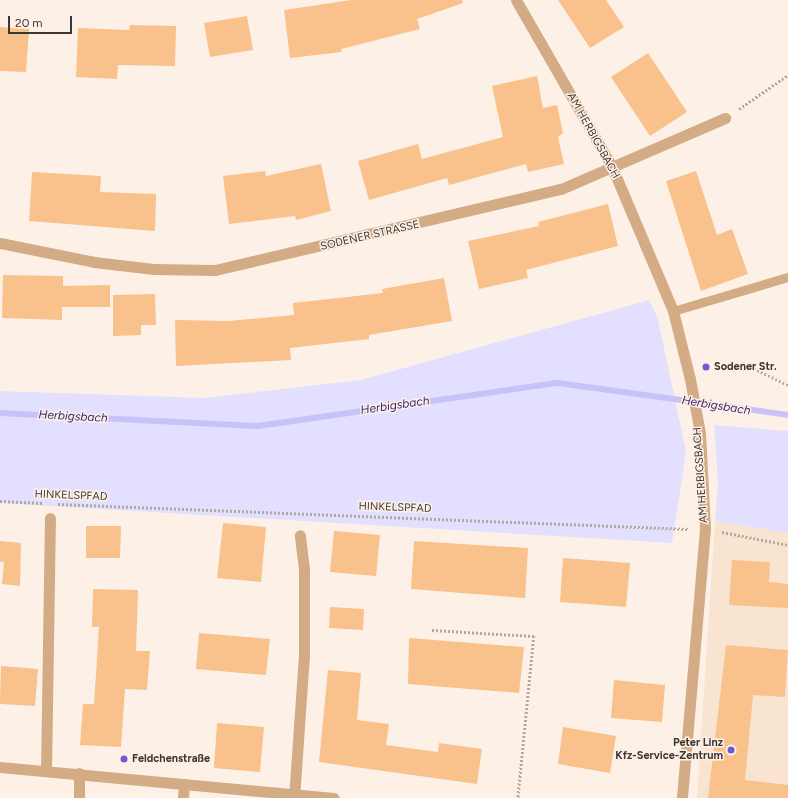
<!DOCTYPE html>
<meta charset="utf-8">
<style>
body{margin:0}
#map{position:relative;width:788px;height:798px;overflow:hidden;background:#fdf1e7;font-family:Figtree,sans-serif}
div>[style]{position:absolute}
.built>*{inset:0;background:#f9e4d1}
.green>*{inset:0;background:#e2e0fe}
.stream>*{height:6px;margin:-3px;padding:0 3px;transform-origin:3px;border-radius:3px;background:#c7c2f8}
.building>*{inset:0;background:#f9c18c}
.path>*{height:2.5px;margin-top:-1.25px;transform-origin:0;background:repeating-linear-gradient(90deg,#b1a8a0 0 2px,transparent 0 4px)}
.service>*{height:9px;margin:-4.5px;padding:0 4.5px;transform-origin:4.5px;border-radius:4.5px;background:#d3ab85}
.minor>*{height:11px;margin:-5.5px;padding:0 5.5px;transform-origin:5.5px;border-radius:5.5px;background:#d3ab85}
.dots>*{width:11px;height:11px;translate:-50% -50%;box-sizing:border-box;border:2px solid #fdf1e7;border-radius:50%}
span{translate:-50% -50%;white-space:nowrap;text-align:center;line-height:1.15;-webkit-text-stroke:3px #fdf1e7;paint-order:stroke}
.street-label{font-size:11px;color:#3d3732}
.poi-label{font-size:11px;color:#3d3732;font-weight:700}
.left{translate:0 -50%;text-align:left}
.right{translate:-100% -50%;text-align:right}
.water-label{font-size:12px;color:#392773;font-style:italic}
.scale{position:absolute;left:8px;top:16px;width:64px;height:18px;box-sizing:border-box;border:2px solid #3d3732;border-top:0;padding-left:5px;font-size:12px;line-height:14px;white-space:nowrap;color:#3d3732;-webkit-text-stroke:3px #fdf1e7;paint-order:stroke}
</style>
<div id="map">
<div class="built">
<div style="clip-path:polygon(715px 521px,788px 533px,788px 798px,697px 798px)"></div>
</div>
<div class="green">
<div style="clip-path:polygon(649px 300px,658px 319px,686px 452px,672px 543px,0 503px,0 391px,205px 398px,361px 380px)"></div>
<div style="clip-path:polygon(714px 425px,788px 431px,788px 533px,715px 521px,718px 485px)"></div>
</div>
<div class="stream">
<div style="left:0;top:413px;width:258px;rotate:2.9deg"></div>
<div style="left:258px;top:426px;width:303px;rotate:-8.2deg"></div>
<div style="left:558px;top:383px;width:232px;rotate:7.9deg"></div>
</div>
<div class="building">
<div style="clip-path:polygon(351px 0,462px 0,463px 3px,417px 19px,420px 29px,341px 49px,342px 52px,290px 58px,284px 10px)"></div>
<div style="clip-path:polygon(558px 0,606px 0,624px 27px,590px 48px)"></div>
<div style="clip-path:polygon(247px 16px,253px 50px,210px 57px,204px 23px)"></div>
<div style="clip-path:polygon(130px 25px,176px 26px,175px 66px,118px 65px,117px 79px,76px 77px,78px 28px,129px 30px)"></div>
<div style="clip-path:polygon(0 27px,29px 29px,26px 72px,0 71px)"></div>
<div style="clip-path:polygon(648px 53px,687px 112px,650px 136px,611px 77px)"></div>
<div style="clip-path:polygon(537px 76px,543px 108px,557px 105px,563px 133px,558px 137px,564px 164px,528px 172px,526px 164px,449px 185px,447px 178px,369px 200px,358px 161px,418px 144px,422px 159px,503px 137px,492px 86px)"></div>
<div style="clip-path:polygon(321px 164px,331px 211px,296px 220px,295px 216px,229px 224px,223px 176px,265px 171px,266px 176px)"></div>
<div style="clip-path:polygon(696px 171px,717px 235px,732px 229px,748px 274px,701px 291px,666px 181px)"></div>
<div style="clip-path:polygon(32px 172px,101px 176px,100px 192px,156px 194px,155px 231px,29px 221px)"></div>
<div style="clip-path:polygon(608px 204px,618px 246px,526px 270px,528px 278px,479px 289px,468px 241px,539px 226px,538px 222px)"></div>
<div style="clip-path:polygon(3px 275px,63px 276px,63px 286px,110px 285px,110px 307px,62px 307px,62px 320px,2px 318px)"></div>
<div style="clip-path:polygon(444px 278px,452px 321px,369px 335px,369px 339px,290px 348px,291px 360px,176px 366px,175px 320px,228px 321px,294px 315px,293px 303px,383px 293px,382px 289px)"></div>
<div style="clip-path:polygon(155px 294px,156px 325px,141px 325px,141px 335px,113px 336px,113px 295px)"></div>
<div style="clip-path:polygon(223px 523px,266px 527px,261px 582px,217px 578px)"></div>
<div style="clip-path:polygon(86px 526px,121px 526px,120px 558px,86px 558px)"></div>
<div style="clip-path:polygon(334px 531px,380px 535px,376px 576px,330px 572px)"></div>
<div style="clip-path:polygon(0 541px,21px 543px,20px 586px,2px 584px,4px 562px,0 562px)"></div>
<div style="clip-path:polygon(414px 541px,528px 548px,525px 598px,411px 589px)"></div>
<div style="clip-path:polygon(563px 558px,630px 563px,626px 607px,560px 602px)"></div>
<div style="clip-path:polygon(732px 560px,770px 562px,769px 582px,788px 584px,788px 608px,729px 605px)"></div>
<div style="clip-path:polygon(93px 589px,138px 590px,136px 651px,150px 651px,147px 690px,125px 689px,121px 747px,80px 745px,83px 704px,94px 704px,99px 627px,92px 627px)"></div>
<div style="clip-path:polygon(330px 607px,364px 609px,363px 630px,329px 628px)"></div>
<div style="clip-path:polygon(199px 633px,270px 639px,266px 675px,196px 669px)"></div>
<div style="clip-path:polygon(409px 638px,524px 647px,519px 693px,408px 684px)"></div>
<div style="clip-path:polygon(726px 645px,788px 650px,785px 697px,753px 695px,745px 780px,788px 785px,788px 798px,708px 798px)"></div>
<div style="clip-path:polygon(1px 666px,38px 669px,35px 706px,0 704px)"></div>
<div style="clip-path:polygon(328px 670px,361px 673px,357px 720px,389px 724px,386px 745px,438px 752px,439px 743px,482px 749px,477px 784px,319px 762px)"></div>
<div style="clip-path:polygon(614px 680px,665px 685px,662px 722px,611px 718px)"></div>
<div style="clip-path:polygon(217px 723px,264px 727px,260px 772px,214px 768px)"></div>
<div style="clip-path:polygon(563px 727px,616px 736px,610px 773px,558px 764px)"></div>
</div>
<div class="path">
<div style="left:739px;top:109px;width:60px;rotate:-34.8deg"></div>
<div style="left:743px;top:363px;width:50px;rotate:26.1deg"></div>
<div style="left:0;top:501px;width:43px;rotate:2.7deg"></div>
<div style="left:58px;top:504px;width:631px;rotate:2.27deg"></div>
<div style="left:722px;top:532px;width:67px;rotate:11.1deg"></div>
<div style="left:432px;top:630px;width:102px;rotate:3.4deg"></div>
<div style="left:534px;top:636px;width:163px;rotate:95.6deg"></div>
</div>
<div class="service">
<div style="left:673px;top:311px;width:120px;rotate:-16.5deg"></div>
</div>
<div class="minor">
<div style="left:516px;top:0;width:193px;rotate:60.1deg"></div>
<div style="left:612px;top:167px;width:156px;rotate:67deg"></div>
<div style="left:673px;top:311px;width:70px;rotate:76deg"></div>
<div style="left:690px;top:379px;width:55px;rotate:79.5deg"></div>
<div style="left:700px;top:433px;width:96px;rotate:87deg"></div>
<div style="left:705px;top:529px;width:270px;rotate:94.9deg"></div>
<div style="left:0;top:243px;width:96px;rotate:11.4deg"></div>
<div style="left:94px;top:262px;width:60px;rotate:6.7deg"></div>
<div style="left:154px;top:269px;width:61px;rotate:0.9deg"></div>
<div style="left:215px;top:270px;width:355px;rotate:-13.2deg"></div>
<div style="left:561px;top:189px;width:179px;rotate:-23.4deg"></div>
<div style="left:0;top:767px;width:335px;rotate:5.3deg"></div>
<div style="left:46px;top:771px;width:253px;rotate:-89.1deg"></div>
<div style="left:79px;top:798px;width:25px;rotate:-90deg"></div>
<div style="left:183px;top:798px;width:14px;rotate:-86deg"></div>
<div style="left:294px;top:798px;width:142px;rotate:-86deg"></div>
<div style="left:304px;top:656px;width:87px;rotate:-90deg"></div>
<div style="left:304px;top:569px;width:34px;rotate:-97deg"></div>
</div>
<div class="dots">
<div style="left:706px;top:367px;background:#7258d2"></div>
<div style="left:731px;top:750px;background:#7258d2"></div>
<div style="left:124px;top:759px;background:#7258d2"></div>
</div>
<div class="street-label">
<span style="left:593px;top:136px;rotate:61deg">AM HERBIGSBACH</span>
<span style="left:370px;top:236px;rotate:-13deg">SODENER STRASSE</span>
<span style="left:701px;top:475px;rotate:-94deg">AM HERBIGSBACH</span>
<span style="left:71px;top:496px;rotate:2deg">HINKELSPFAD</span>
<span style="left:395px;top:508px;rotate:2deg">HINKELSPFAD</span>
</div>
<div class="poi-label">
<span class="left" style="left:714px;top:367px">Sodener Str.</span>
<span class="right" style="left:723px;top:750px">Peter Linz<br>Kfz-Service-Zentrum</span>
<span class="left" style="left:132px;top:759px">Feldchenstraße</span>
</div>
<div class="water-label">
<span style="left:395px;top:406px;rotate:-8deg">Herbigsbach</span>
<span style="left:716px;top:406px;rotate:9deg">Herbigsbach</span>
<span style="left:73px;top:417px;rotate:3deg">Herbigsbach</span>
</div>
<div class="scale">20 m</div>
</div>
